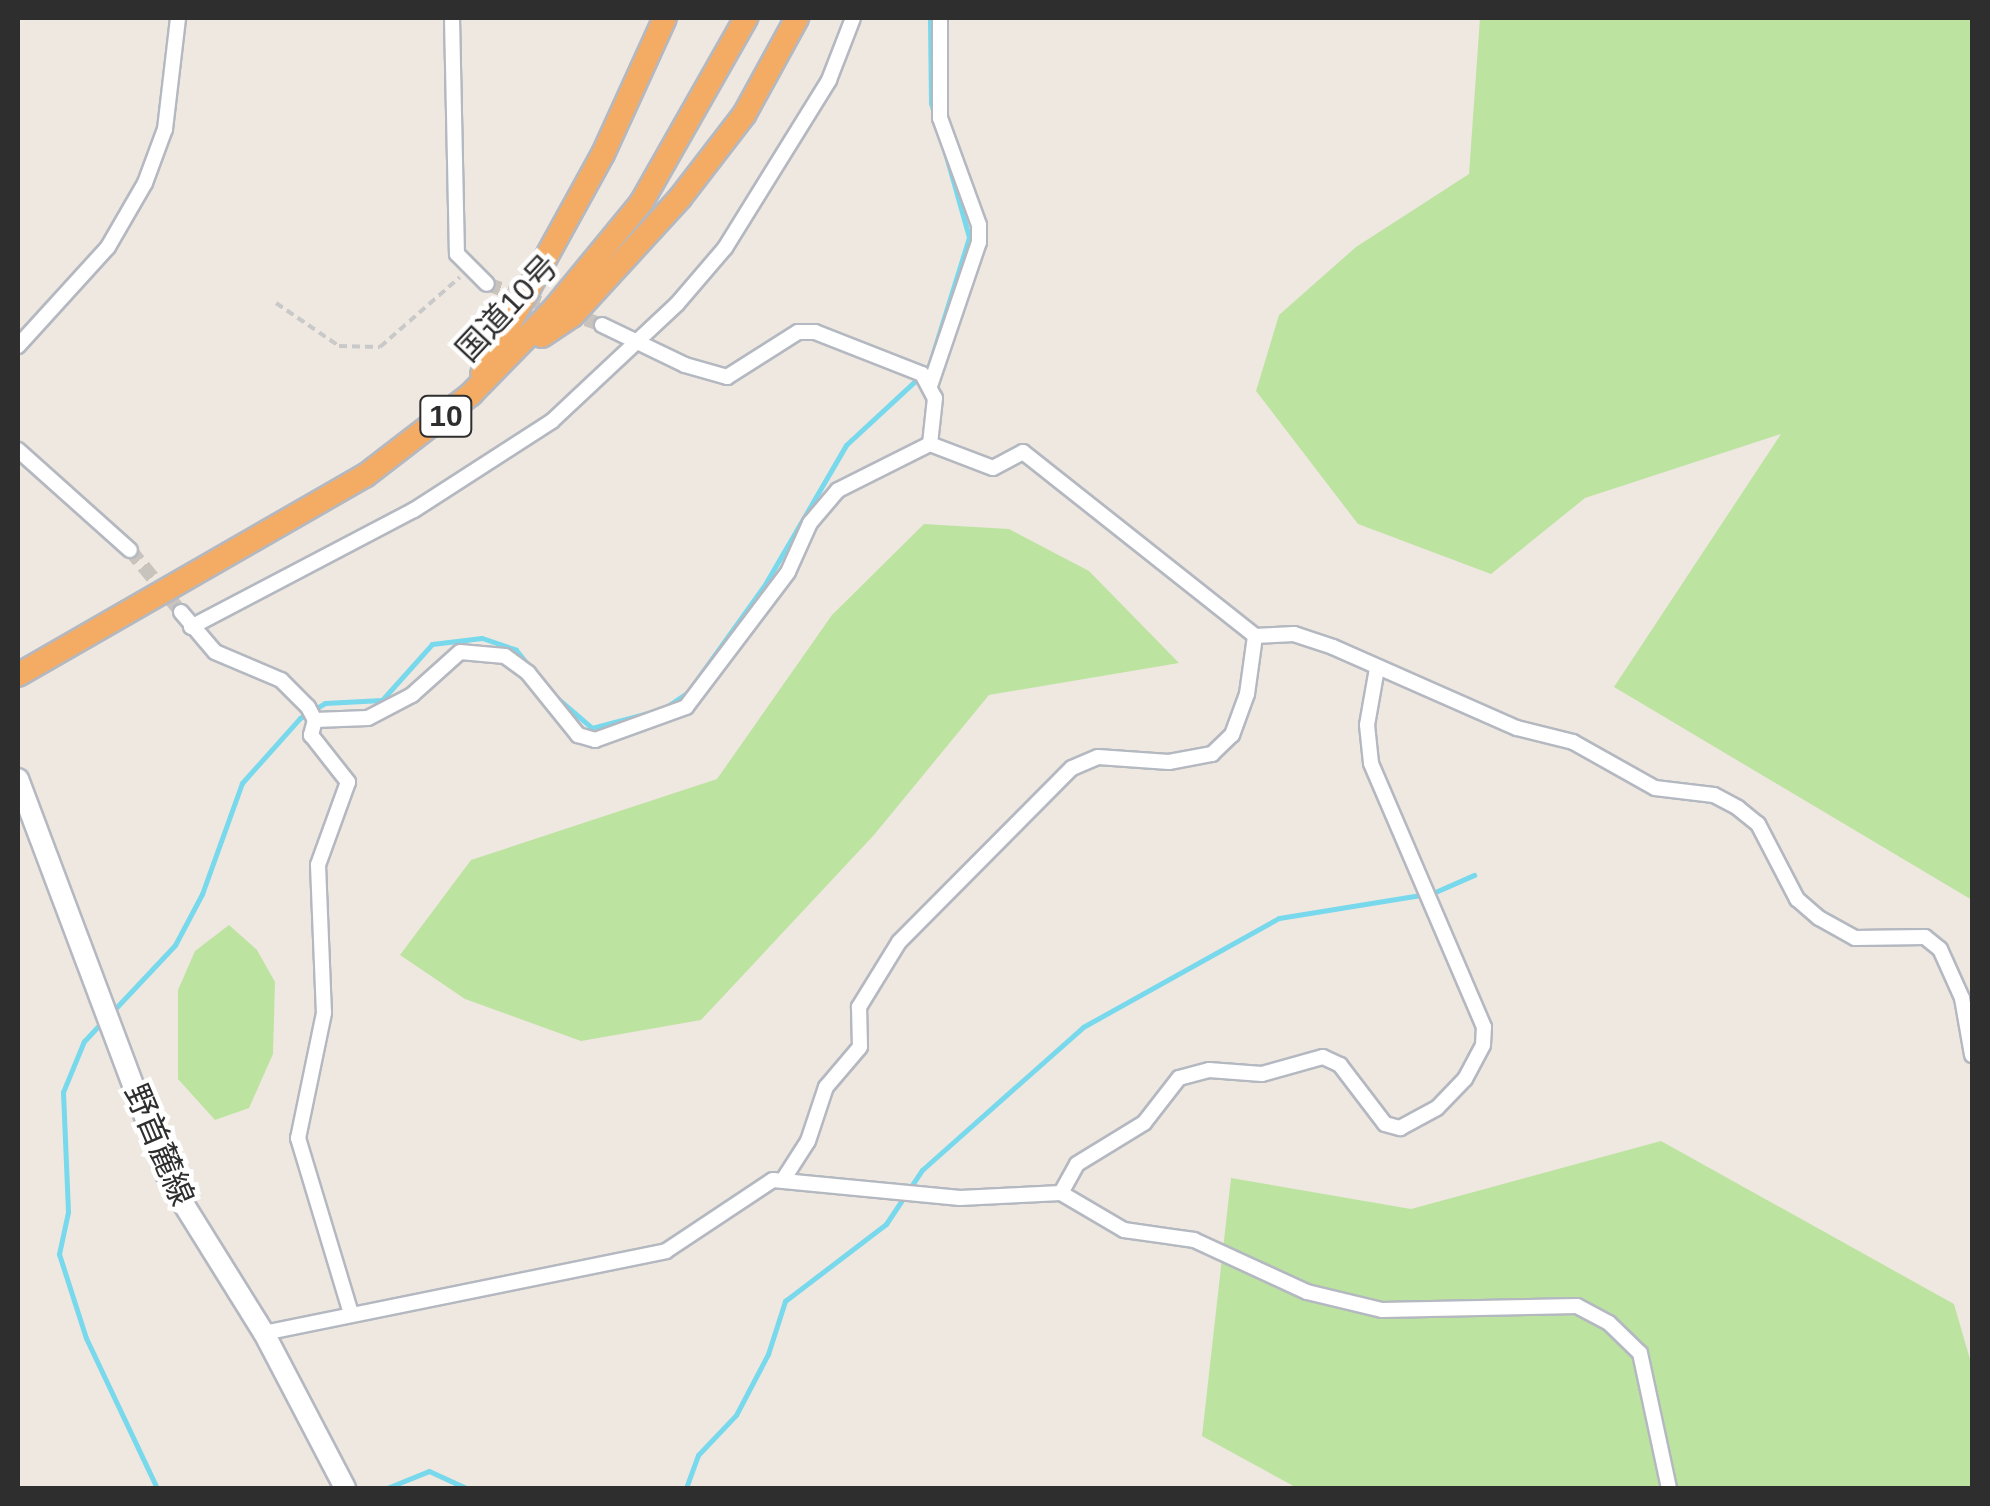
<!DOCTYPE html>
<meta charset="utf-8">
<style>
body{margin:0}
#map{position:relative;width:1990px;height:1506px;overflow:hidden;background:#efe8e1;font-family:Arial,"Noto Sans JP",sans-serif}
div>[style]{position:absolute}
.green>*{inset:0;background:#bde3a0}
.stream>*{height:5px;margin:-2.5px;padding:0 2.5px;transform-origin:2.5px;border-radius:2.5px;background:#78d8ec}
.minor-tunnel>*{height:14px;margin-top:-7px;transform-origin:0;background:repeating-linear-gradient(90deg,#c8c3bd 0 14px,transparent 0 21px)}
.path>*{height:4px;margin-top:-2px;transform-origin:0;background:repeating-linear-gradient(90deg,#c9c9c9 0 8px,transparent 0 13px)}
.roads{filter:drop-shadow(2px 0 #b4b8c0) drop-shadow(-2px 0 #b4b8c0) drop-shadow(0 2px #b4b8c0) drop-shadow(0 -2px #b4b8c0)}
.minor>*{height:14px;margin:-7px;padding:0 7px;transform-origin:7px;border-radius:7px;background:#fff}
.secondary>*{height:20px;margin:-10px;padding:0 10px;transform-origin:10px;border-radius:10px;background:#fff}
.trunk>*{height:22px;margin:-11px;padding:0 11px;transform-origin:11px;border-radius:11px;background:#f4ac64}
span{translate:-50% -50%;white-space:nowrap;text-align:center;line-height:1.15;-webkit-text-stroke:9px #fff;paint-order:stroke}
.shield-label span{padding:2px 8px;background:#fff;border:2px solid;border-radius:8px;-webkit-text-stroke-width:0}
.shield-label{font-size:30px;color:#2e2e2e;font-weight:700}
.street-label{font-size:32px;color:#2e2e2e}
.frame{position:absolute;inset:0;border:20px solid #2e2e2e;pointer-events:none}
</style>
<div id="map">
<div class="green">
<div style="clip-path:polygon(1480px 18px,1972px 18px,1972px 900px,1614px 687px,1781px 434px,1585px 498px,1491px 574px,1358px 524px,1256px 391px,1279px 315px,1356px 247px,1469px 174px)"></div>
<div style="clip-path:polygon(924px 524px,1009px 529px,1089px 571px,1179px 663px,989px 695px,874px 835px,701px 1020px,581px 1041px,465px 999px,400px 955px,471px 860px,717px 779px,832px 615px)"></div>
<div style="clip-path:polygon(229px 925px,257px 950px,275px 982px,273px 1054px,249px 1108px,215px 1120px,178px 1079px,178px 990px,195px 951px)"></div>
<div style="clip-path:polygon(1661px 1141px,1954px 1304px,1972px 1366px,1972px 1488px,1297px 1488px,1202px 1436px,1231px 1178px,1411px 1209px)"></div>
</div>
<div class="stream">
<div style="left:557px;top:698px;width:46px;rotate:40.6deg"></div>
<div style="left:592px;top:728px;width:73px;rotate:-15deg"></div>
<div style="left:663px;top:709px;width:30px;rotate:-34deg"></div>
<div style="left:688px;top:692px;width:130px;rotate:-54.4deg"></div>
<div style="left:764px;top:586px;width:163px;rotate:-59.8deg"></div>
<div style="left:846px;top:445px;width:112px;rotate:-42.8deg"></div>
<div style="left:928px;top:369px;width:138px;rotate:-72.7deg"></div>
<div style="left:969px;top:237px;width:139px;rotate:-105.8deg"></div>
<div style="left:931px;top:103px;width:85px;rotate:-90.7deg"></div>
<div style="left:113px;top:1011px;width:91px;rotate:-46.8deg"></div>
<div style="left:175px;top:945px;width:58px;rotate:-62.1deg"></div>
<div style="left:202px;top:894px;width:118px;rotate:-70.2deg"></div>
<div style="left:242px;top:783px;width:87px;rotate:-48.3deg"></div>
<div style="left:300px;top:718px;width:29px;rotate:-31deg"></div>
<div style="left:325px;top:703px;width:57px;rotate:-3deg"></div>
<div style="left:382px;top:700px;width:75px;rotate:-48.2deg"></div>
<div style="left:432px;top:644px;width:50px;rotate:-6.8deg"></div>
<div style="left:482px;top:638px;width:36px;rotate:19deg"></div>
<div style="left:516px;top:650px;width:22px;rotate:51deg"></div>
<div style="left:102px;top:1022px;width:26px;rotate:133deg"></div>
<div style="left:84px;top:1041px;width:55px;rotate:112.4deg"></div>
<div style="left:63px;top:1092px;width:120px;rotate:87.6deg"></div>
<div style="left:68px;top:1212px;width:43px;rotate:102.1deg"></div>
<div style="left:59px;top:1254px;width:88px;rotate:72.2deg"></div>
<div style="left:86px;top:1338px;width:166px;rotate:64.7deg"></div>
<div style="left:387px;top:1488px;width:45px;rotate:-22deg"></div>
<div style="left:429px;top:1471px;width:41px;rotate:24.7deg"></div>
<div style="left:609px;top:1488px;width:9px"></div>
<div style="left:686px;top:1488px;width:35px;rotate:-70deg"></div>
<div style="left:698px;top:1455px;width:55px;rotate:-46.5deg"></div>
<div style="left:736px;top:1415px;width:69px;rotate:-62.3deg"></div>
<div style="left:768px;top:1354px;width:56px;rotate:-72.2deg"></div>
<div style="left:785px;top:1301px;width:127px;rotate:-37.3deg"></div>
<div style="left:886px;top:1224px;width:65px;rotate:-56.3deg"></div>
<div style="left:922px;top:1170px;width:215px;rotate:-41.6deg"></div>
<div style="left:1083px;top:1027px;width:224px;rotate:-29.1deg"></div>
<div style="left:1279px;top:918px;width:156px;rotate:-9.2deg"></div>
<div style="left:1433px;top:893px;width:45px;rotate:-23.7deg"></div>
</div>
<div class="minor-tunnel">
<div style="left:487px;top:284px;width:122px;rotate:19.6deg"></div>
<div style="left:130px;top:550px;width:80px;rotate:50.6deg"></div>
</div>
<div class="path">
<div style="left:276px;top:303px;width:76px;rotate:34.3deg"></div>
<div style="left:339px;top:346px;width:41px;rotate:1.4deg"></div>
<div style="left:380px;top:347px;width:106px;rotate:-41.2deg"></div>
</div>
<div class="roads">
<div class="minor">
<div style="left:452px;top:18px;width:236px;rotate:88.8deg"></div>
<div style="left:457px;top:254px;width:42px;rotate:45deg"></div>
<div style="left:602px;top:325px;width:92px;rotate:25.7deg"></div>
<div style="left:685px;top:365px;width:44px;rotate:15.9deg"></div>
<div style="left:727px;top:377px;width:84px;rotate:-32.4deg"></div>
<div style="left:798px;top:332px;width:17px"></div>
<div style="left:815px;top:332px;width:115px;rotate:21.4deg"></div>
<div style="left:922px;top:374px;width:27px;rotate:62deg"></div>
<div style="left:935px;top:398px;width:46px;rotate:96.2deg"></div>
<div style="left:18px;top:346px;width:134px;rotate:-47.7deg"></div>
<div style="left:108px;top:247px;width:74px;rotate:-60deg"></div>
<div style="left:145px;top:183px;width:58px;rotate:-69.7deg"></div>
<div style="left:165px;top:129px;width:112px;rotate:-83.3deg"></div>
<div style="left:930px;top:386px;width:152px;rotate:-71.2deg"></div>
<div style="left:979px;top:242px;width:17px;rotate:-90deg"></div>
<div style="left:979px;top:225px;width:114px;rotate:-110deg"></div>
<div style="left:940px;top:118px;width:100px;rotate:-90deg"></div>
<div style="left:930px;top:444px;width:67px;rotate:20.9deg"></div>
<div style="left:993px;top:468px;width:34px;rotate:-28deg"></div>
<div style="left:1023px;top:452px;width:296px;rotate:38.4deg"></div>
<div style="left:1255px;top:636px;width:39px;rotate:-3deg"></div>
<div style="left:1294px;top:634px;width:41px;rotate:18.4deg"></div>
<div style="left:1333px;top:647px;width:201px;rotate:23.8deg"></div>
<div style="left:1517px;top:728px;width:58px;rotate:14deg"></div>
<div style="left:1573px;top:742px;width:94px;rotate:29.3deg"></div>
<div style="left:1655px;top:788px;width:59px;rotate:6.8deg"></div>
<div style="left:1714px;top:795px;width:27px;rotate:28deg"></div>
<div style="left:1738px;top:808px;width:26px;rotate:39deg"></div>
<div style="left:1758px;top:824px;width:85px;rotate:62.5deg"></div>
<div style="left:1797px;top:899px;width:29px;rotate:41deg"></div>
<div style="left:1819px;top:918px;width:41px;rotate:29.1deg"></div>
<div style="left:1855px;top:938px;width:70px;rotate:-0.8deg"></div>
<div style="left:1925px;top:937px;width:19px;rotate:39deg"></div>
<div style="left:1940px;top:949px;width:54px;rotate:65.8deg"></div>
<div style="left:1962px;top:998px;width:58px;rotate:80deg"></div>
<div style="left:18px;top:450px;width:150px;rotate:41.8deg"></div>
<div style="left:181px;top:612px;width:52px;rotate:49.6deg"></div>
<div style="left:215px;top:652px;width:72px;rotate:23deg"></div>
<div style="left:281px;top:680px;width:38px;rotate:45deg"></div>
<div style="left:308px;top:707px;width:15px;rotate:62deg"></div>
<div style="left:315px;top:720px;width:16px;rotate:105deg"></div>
<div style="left:311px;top:735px;width:60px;rotate:51.8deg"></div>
<div style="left:348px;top:782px;width:88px;rotate:109.9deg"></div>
<div style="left:318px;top:865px;width:148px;rotate:87.7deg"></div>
<div style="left:324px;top:1013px;width:128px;rotate:101.7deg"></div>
<div style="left:298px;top:1138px;width:184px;rotate:73.2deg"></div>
<div style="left:191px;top:627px;width:252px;rotate:-27.7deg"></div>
<div style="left:414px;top:510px;width:164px;rotate:-32.8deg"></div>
<div style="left:552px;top:421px;width:171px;rotate:-43.1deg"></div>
<div style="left:677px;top:304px;width:74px;rotate:-49.4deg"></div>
<div style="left:725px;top:248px;width:198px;rotate:-58.2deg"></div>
<div style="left:829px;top:80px;width:66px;rotate:-68.8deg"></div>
<div style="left:315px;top:720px;width:53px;rotate:-2.2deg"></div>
<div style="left:368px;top:718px;width:50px;rotate:-27.6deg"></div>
<div style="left:412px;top:695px;width:64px;rotate:-41.9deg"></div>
<div style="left:460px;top:652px;width:45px;rotate:5.1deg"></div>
<div style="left:505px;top:656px;width:29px;rotate:36deg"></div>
<div style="left:528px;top:673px;width:80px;rotate:51.1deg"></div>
<div style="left:578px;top:735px;width:18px;rotate:16deg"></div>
<div style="left:595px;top:740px;width:97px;rotate:-19.9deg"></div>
<div style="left:686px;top:707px;width:169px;rotate:-52.9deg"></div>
<div style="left:788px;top:572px;width:54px;rotate:-65.8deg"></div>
<div style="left:810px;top:523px;width:43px;rotate:-49.7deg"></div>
<div style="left:838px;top:490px;width:103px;rotate:-26.6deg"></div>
<div style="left:783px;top:1180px;width:46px;rotate:-57.3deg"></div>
<div style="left:808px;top:1141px;width:57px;rotate:-71.6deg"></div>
<div style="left:826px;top:1087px;width:52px;rotate:-49.6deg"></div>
<div style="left:860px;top:1047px;width:40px;rotate:-91.4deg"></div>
<div style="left:859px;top:1007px;width:76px;rotate:-58.4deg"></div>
<div style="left:899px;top:942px;width:245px;rotate:-45.2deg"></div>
<div style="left:1072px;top:768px;width:28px;rotate:-23deg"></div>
<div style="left:1098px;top:757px;width:71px;rotate:4deg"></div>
<div style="left:1169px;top:762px;width:44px;rotate:-10.5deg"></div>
<div style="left:1212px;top:754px;width:28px;rotate:-44deg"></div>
<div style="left:1232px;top:735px;width:44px;rotate:-69.9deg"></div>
<div style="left:1247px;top:694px;width:59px;rotate:-82.1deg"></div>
<div style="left:1061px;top:1193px;width:33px;rotate:-61deg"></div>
<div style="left:1077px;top:1164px;width:79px;rotate:-31.5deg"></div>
<div style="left:1144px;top:1123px;width:57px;rotate:-52.1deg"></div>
<div style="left:1179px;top:1078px;width:31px;rotate:-15deg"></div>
<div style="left:1209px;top:1070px;width:53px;rotate:4.3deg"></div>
<div style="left:1262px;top:1074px;width:63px;rotate:-15.6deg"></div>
<div style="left:1323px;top:1057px;width:19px;rotate:25deg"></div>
<div style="left:1340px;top:1065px;width:74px;rotate:52.7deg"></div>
<div style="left:1385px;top:1124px;width:16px;rotate:15deg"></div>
<div style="left:1400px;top:1128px;width:42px;rotate:-28.4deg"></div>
<div style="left:1437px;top:1108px;width:40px;rotate:-46deg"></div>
<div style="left:1465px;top:1079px;width:38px;rotate:-62deg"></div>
<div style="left:1483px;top:1045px;width:18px;rotate:-87deg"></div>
<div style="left:1484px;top:1027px;width:287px;rotate:-113.2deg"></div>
<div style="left:1371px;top:763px;width:38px;rotate:-96deg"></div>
<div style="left:1367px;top:725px;width:58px;rotate:-80deg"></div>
<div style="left:264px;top:1333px;width:410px;rotate:-11.5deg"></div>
<div style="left:666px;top:1251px;width:128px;rotate:-33.6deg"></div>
<div style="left:773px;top:1180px;width:188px;rotate:5.5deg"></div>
<div style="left:960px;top:1198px;width:101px;rotate:-2.8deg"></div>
<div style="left:1061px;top:1193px;width:73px;rotate:30.4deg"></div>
<div style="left:1124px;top:1230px;width:71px;rotate:8.1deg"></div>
<div style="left:1194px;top:1240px;width:124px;rotate:24.7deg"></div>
<div style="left:1307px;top:1292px;width:77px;rotate:13.5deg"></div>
<div style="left:1382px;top:1310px;width:195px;rotate:-1.2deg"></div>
<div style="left:1577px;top:1306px;width:36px;rotate:28deg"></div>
<div style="left:1609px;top:1323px;width:43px;rotate:44.1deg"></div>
<div style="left:1640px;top:1353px;width:138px;rotate:77.9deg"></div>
</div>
<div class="secondary">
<div style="left:18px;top:779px;width:427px;rotate:69.4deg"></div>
<div style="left:168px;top:1179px;width:181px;rotate:58.1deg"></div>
<div style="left:264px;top:1333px;width:175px;rotate:62.4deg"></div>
</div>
<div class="trunk">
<div style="left:542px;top:336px;width:36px;rotate:-34deg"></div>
<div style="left:572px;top:316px;width:160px;rotate:-47.5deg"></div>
<div style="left:680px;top:198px;width:105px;rotate:-52.4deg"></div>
<div style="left:744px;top:115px;width:111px;rotate:-61.3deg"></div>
<div style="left:482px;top:374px;width:251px;rotate:-61.2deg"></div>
<div style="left:603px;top:154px;width:149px;rotate:-65.5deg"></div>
<div style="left:18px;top:675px;width:401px;rotate:-29.9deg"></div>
<div style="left:366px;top:475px;width:133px;rotate:-37.6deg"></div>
<div style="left:471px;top:394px;width:119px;rotate:-45.7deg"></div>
<div style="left:554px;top:309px;width:137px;rotate:-50.6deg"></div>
<div style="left:641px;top:203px;width:213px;rotate:-60.4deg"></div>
</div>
</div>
<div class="shield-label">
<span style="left:446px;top:416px">10</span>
</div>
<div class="street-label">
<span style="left:507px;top:308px;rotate:-47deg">国道10号</span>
<span style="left:159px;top:1145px;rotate:67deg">野首麓線</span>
</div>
<div class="frame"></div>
</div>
